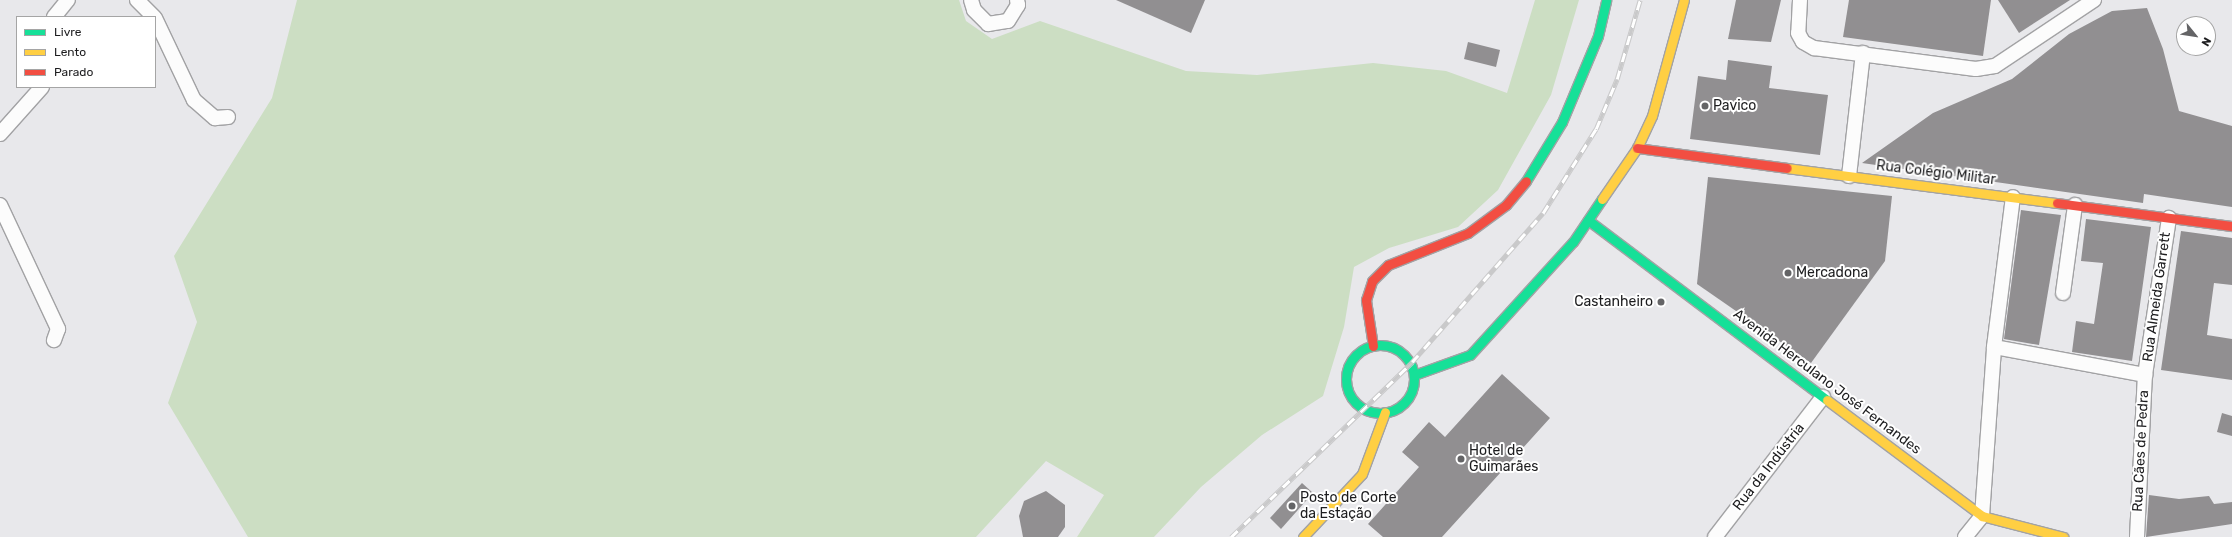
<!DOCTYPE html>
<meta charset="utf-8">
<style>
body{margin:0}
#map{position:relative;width:2232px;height:537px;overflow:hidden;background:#e8e8eb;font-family:Rubik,sans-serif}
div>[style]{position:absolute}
.green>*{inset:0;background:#ccdec3}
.building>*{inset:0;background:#918f91}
.roads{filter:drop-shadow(1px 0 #a2a2a4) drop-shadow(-1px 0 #a2a2a4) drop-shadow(0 1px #a2a2a4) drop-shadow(0 -1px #a2a2a4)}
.street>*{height:14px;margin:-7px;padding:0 7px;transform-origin:7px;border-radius:7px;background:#fcfcfc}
.fast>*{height:9px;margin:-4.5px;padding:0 4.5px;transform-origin:4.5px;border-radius:4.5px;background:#16e098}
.fast>.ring{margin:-4.5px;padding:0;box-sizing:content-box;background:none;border:9px solid #16e098;border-radius:50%}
.slow>*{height:9px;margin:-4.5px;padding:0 4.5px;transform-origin:4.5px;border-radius:4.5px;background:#ffcf43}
.jam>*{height:9px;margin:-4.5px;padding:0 4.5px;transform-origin:4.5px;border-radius:4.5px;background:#f24e42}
.rail>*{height:4.5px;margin-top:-2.25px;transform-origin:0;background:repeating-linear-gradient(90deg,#fff 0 9px,#c9c9ca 0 18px);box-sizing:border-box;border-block:1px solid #c9c9ca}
.dots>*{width:11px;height:11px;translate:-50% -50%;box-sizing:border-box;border:2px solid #fff;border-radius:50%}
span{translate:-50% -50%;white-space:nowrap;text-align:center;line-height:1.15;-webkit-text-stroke:4px #fff;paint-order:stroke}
.poi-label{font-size:14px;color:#1d1d1f}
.left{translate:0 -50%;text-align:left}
.right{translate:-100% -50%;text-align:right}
.street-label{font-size:14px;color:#1d1d1f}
.legend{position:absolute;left:16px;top:16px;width:140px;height:72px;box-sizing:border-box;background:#fff;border:1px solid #a5a5a5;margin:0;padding:5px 7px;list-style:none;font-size:12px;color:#1d1d1f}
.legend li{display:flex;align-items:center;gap:8px;height:20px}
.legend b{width:20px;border:1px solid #a5a5a5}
.north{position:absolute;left:2176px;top:16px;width:40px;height:40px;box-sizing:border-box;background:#fff;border:1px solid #a5a5a5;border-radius:50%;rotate:120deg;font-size:11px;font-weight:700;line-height:16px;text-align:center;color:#1d1d1f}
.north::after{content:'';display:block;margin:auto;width:14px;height:18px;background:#646466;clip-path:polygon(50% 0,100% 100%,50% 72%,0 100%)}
</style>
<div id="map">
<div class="green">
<div style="clip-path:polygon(297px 0,959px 0,966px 21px,992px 39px,1040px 21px,1186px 71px,1257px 75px,1373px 63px,1446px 71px,1507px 93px,1535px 0,1579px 0,1551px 95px,1498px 190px,1458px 227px,1389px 248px,1354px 267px,1344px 327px,1323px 396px,1262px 435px,1201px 487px,1154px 537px,1077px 537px,1104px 495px,1046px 461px,976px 537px,248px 537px,168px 403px,197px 322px,174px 256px,272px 98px)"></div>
</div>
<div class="building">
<div style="clip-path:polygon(1116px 0,1205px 0,1191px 33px)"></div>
<div style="clip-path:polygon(1736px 0,1781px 0,1771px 42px,1728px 39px)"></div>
<div style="clip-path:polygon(1849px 0,1991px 0,1983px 56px,1843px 37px)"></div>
<div style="clip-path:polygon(1998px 0,2070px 0,2019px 33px)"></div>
<div style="clip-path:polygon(2147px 8px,2163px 49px,2179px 111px,2232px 126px,2232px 207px,2144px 194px,2143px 203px,1862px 163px,1933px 113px,2012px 79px,2069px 34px,2112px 11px)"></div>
<div style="clip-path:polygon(1468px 42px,1500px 50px,1496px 67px,1464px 59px)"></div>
<div style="clip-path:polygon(1728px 60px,1772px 66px,1769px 88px,1828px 95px,1820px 155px,1690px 139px,1698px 76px,1726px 80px)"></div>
<div style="clip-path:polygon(1708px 177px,1892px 196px,1885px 261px,1811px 363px,1697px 284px)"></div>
<div style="clip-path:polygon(2021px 210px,2061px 215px,2039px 345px,2004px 339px)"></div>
<div style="clip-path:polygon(2086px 219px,2151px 227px,2132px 361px,2072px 352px,2076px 321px,2094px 324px,2103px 263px,2081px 261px)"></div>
<div style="clip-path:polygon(2181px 231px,2232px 238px,2232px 285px,2214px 283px,2207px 335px,2232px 339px,2232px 380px,2161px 370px)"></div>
<div style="clip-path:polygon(1502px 374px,1550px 418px,1442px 537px,1383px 537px,1368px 524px,1419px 467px,1402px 452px,1429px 422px,1445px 437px)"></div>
<div style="clip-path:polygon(2222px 413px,2232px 416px,2232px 436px,2217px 432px)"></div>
<div style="clip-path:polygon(1302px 483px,1313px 493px,1281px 529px,1270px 518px)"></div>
<div style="clip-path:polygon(1046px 491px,1065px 505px,1065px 527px,1058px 537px,1023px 537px,1019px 516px,1024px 501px)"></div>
<div style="clip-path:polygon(2149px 495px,2179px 499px,2209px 496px,2214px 504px,2232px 502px,2232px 524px,2146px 537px)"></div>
</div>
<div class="roads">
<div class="street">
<div style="left:137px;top:0;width:24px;rotate:45deg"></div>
<div style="left:971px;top:0;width:10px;rotate:73deg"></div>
<div style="left:974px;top:10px;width:20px;rotate:45deg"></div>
<div style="left:988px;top:24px;width:20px;rotate:-9deg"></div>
<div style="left:1008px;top:21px;width:19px;rotate:-58deg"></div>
<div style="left:1018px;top:5px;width:5px;rotate:-101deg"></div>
<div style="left:1800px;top:0;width:33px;rotate:93deg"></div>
<div style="left:1798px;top:33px;width:10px;rotate:61deg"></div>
<div style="left:1803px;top:42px;width:13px;rotate:29deg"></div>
<div style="left:1814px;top:48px;width:163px;rotate:7.4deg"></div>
<div style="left:1976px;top:69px;width:19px;rotate:-9deg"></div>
<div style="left:1995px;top:66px;width:119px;rotate:-33.7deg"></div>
<div style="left:54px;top:17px;width:22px;rotate:-51deg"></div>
<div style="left:155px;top:18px;width:91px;rotate:64.6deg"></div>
<div style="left:194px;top:100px;width:28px;rotate:41deg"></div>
<div style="left:215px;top:118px;width:13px;rotate:-4deg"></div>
<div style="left:0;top:134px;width:63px;rotate:-48.2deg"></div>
<div style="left:1849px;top:176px;width:124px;rotate:-83.5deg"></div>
<div style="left:0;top:205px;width:137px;rotate:64.9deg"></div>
<div style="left:58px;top:329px;width:12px;rotate:110deg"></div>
<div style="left:2063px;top:293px;width:89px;rotate:-82.2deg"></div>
<div style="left:1994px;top:347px;width:154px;rotate:10.5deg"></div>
<div style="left:1715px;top:537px;width:177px;rotate:-52.4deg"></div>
<div style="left:1965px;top:537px;width:27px;rotate:-51deg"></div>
<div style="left:1982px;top:516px;width:169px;rotate:-85.9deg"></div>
<div style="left:1994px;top:347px;width:151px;rotate:-82.8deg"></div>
<div style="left:2137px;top:537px;width:162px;rotate:-87.2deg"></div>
<div style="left:2145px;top:375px;width:159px;rotate:-81.3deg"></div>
</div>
<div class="fast">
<div style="left:1526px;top:181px;width:69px;rotate:-58.6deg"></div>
<div style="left:1562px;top:122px;width:93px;rotate:-67.3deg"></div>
<div style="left:1598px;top:36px;width:37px;rotate:-77deg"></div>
<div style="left:1588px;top:220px;width:299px;rotate:37deg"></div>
<div class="ring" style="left:1346px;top:345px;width:59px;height:59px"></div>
<div style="left:1414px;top:375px;width:59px;rotate:-19.7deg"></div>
<div style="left:1470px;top:355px;width:153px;rotate:-47.7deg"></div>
<div style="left:1573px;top:242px;width:52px;rotate:-56deg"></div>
</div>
<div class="slow">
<div style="left:1787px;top:168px;width:272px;rotate:7.4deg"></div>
<div style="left:1602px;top:199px;width:62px;rotate:-55.5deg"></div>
<div style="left:1637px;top:148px;width:35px;rotate:-65deg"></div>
<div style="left:1652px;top:116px;width:120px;rotate:-74.6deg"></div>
<div style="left:1827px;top:400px;width:194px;rotate:36.8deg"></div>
<div style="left:1982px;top:516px;width:84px;rotate:14.5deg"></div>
<div style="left:1303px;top:537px;width:86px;rotate:-46.9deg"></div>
<div style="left:1362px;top:474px;width:66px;rotate:-69.6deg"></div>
</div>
<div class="jam">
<div style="left:1637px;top:148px;width:151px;rotate:7.6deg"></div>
<div style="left:2057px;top:203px;width:177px;rotate:7.5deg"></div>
<div style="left:1373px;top:346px;width:47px;rotate:-98.7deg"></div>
<div style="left:1366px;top:300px;width:20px;rotate:-72deg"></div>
<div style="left:1372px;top:281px;width:23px;rotate:-45deg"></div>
<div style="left:1388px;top:265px;width:86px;rotate:-21.8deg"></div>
<div style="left:1468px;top:233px;width:47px;rotate:-36.4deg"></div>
<div style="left:1506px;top:205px;width:31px;rotate:-50deg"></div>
</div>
</div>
<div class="rail">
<div style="left:1231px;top:537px;width:252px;rotate:-44deg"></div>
<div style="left:1412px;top:362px;width:198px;rotate:-48.7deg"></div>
<div style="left:1543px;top:213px;width:99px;rotate:-57.8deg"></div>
<div style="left:1596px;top:129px;width:54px;rotate:-67.2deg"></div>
<div style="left:1617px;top:79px;width:82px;rotate:-73.8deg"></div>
</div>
<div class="dots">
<div style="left:1705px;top:106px;background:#646466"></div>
<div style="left:1788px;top:273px;background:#646466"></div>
<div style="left:1661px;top:302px;background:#646466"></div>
<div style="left:1461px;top:459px;background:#646466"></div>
<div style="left:1292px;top:506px;background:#646466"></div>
</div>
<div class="poi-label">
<span class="left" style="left:1713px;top:106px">Pavico</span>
<span class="left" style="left:1796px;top:273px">Mercadona</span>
<span class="right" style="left:1653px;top:302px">Castanheiro</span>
<span class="left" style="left:1469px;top:459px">Hotel de<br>Guimarães</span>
<span class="left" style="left:1300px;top:506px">Posto de Corte<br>da Estação</span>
</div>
<div class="street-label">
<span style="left:1936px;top:173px;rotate:7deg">Rua Colégio Militar</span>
<span style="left:2157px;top:297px;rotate:-82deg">Rua Almeida Garrett</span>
<span style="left:1827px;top:382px;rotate:37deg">Avenida Herculano José Fernandes</span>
<span style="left:2141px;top:451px;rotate:-87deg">Rua Cães de Pedra</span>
<span style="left:1769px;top:467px;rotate:-52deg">Rua da Indústria</span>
</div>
<ul class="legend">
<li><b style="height:5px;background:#16e098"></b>Livre</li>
<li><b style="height:5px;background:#ffcf43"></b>Lento</li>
<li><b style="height:5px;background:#f24e42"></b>Parado</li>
</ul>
<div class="north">N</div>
</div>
